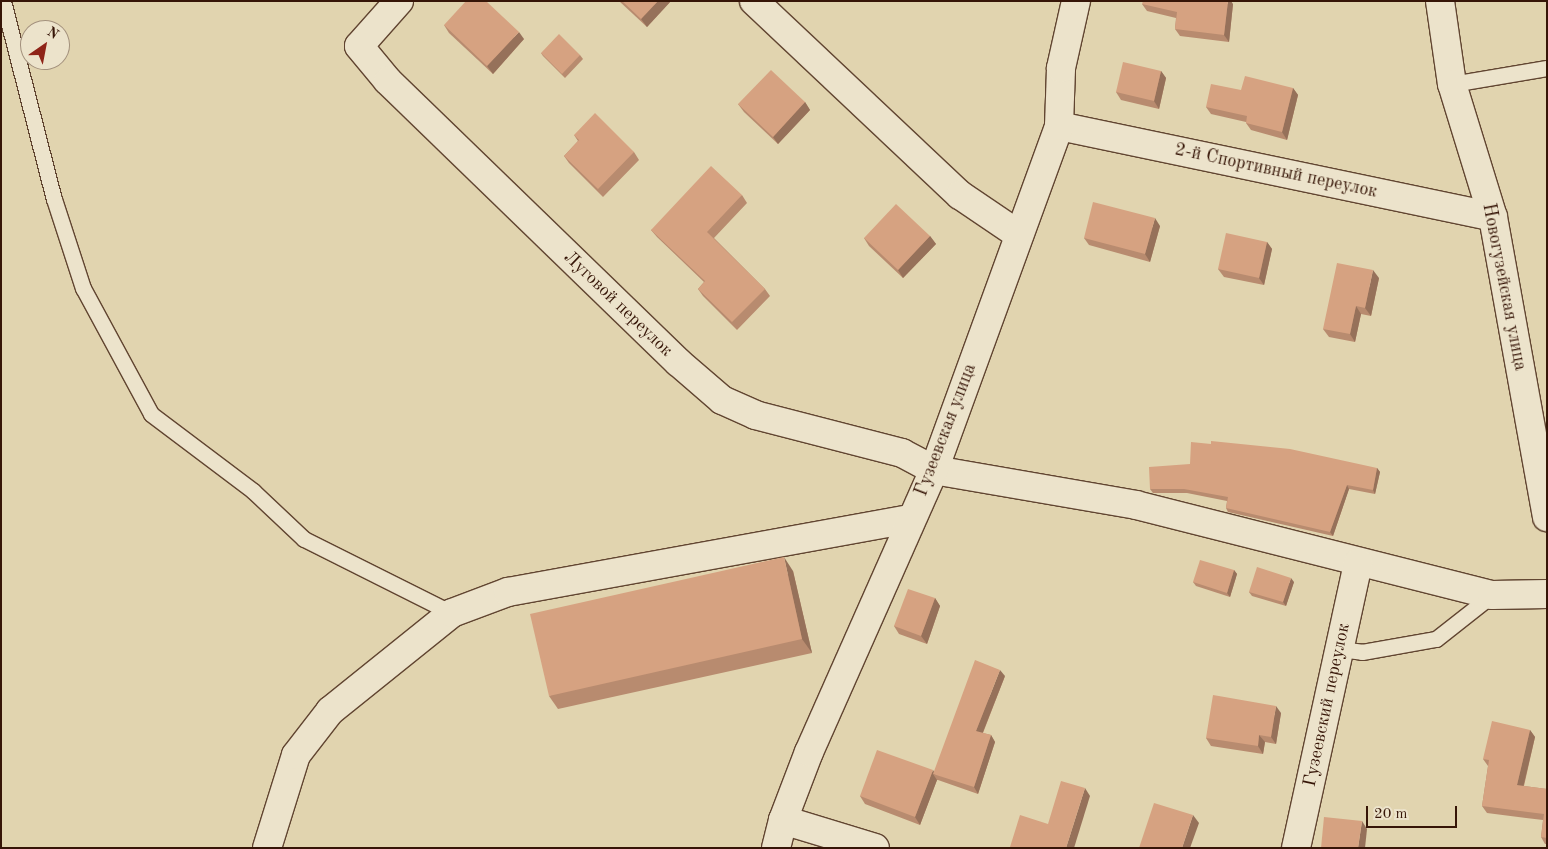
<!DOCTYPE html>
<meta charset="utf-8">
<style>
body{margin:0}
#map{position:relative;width:1548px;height:849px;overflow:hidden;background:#e1d4af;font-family:"Old Standard TT",serif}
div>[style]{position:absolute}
.roads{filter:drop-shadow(1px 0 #614531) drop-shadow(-1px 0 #614531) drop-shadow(0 1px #614531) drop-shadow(0 -1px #614531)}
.lane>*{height:15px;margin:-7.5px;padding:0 7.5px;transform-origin:7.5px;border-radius:7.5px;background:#ece3cb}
.street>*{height:28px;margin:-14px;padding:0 14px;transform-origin:14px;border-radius:14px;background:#ece3cb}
.wall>*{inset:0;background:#b88b6f}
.shaded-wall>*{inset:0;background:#96715a}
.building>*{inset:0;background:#d6a281}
span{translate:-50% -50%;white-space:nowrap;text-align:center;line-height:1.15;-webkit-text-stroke:4px #ece3cb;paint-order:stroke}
.street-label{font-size:18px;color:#361507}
.frame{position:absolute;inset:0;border:2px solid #361507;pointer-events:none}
.north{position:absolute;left:20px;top:20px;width:50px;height:50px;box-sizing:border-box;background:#ece3cb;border:1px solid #a3917d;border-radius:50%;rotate:33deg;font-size:14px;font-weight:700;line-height:20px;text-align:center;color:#361507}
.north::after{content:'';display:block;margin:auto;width:18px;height:22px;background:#8f2418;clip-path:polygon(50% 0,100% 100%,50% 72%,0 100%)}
.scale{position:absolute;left:1366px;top:806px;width:91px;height:22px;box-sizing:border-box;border:2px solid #361507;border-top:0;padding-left:6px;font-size:15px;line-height:18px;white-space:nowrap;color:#361507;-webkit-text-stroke:4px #ece3cb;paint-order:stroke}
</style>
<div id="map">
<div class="roads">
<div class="lane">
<div style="left:3px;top:1px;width:204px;rotate:75.6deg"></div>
<div style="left:54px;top:199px;width:94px;rotate:72deg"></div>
<div style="left:83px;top:288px;width:143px;rotate:61.6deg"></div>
<div style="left:151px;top:414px;width:128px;rotate:37deg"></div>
<div style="left:253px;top:491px;width:70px;rotate:43.3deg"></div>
<div style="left:304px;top:539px;width:165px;rotate:26.6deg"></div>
<div style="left:1452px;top:84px;width:96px;rotate:-9.6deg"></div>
<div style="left:1339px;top:649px;width:23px;rotate:7deg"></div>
<div style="left:1362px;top:652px;width:75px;rotate:-10deg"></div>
<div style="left:1436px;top:639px;width:71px;rotate:-38.2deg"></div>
</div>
<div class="street">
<div style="left:399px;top:1px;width:60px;rotate:131.6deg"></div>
<div style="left:359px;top:46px;width:45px;rotate:50.4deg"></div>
<div style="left:388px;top:81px;width:404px;rotate:44.1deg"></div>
<div style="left:678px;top:362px;width:58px;rotate:40.8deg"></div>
<div style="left:722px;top:400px;width:36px;rotate:24deg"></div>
<div style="left:755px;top:415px;width:152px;rotate:14.5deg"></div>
<div style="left:902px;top:453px;width:36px;rotate:28deg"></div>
<div style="left:934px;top:470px;width:205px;rotate:9.8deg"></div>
<div style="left:1136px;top:505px;width:367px;rotate:14.2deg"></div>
<div style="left:1492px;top:595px;width:55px;rotate:-1deg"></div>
<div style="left:754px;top:1px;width:283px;rotate:43.3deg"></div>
<div style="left:960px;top:195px;width:71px;rotate:34.1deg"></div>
<div style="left:1440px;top:1px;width:84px;rotate:81.8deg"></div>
<div style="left:1452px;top:84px;width:139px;rotate:72.9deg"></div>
<div style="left:1493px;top:217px;width:305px;rotate:79.8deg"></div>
<div style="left:1059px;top:126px;width:443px;rotate:11.8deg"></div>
<div style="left:783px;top:820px;width:96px;rotate:16.9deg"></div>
<div style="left:267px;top:848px;width:97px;rotate:-72.7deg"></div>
<div style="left:296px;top:755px;width:56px;rotate:-52.3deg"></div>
<div style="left:330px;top:711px;width:156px;rotate:-38.8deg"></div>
<div style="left:452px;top:613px;width:60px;rotate:-20.6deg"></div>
<div style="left:508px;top:592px;width:408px;rotate:-10.3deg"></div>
<div style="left:776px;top:848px;width:29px;rotate:-76deg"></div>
<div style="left:783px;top:820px;width:73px;rotate:-69.1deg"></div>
<div style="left:809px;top:752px;width:308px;rotate:-66.1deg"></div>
<div style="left:934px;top:470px;width:366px;rotate:-70deg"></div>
<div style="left:1059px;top:126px;width:58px;rotate:-88deg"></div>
<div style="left:1061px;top:68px;width:69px;rotate:-77.4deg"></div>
<div style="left:1296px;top:848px;width:292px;rotate:-77.7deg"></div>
</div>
</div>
<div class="wall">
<div style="clip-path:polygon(619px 1px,671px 1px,647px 27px)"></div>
<div style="clip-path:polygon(1142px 4px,1233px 4px,1229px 42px,1180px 36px,1175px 29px,1176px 18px,1147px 11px)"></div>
<div style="clip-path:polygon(444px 25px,524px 39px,493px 74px,449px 33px)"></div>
<div style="clip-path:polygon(541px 53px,580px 55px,583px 59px,565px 78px,543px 56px)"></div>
<div style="clip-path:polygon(1161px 71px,1166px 78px,1159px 109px,1121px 100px,1116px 92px)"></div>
<div style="clip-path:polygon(1293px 88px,1298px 95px,1287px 140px,1251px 130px,1246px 123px,1246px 122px,1211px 114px,1206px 107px,1241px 90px)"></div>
<div style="clip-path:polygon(805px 102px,810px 110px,778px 144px,744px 112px,738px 104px)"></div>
<div style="clip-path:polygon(574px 135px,634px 152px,639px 160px,603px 197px,569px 163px,564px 156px,578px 141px)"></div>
<div style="clip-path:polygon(742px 195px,747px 203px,714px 238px,765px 289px,770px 296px,737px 330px,703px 296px,698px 289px,704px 282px,657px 237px,651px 230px)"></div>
<div style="clip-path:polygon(1160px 226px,1150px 262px,1089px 245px,1084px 238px)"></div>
<div style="clip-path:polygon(930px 236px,936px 244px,903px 278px,869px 246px,864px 238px)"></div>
<div style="clip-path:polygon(1267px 242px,1272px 249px,1264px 285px,1224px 277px,1218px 269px)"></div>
<div style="clip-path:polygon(1379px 278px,1371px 316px,1361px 314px,1355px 342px,1329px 337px,1323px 329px)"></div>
<div style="clip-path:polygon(1377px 468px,1380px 472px,1375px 494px,1349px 489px,1333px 536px,1228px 512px,1226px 508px,1227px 501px,1187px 493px,1153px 493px,1150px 489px)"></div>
<div style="clip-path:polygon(1234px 570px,1237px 574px,1230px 597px,1196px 586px,1193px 582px)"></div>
<div style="clip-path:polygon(793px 571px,812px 653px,558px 709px,549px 696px)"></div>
<div style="clip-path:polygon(1294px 582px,1286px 606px,1252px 596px,1249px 592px)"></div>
<div style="clip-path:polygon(935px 598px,940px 606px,927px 644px,899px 634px,894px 626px)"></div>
<div style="clip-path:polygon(1005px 676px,983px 733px,991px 735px,995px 742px,978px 794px,938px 780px,937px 780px,920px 825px,865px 804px,860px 796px,934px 772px)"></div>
<div style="clip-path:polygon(1281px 713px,1276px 744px,1265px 742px,1263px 754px,1211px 746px,1206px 738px)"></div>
<div style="clip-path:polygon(1530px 730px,1535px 737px,1524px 786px,1547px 789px,1547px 844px,1545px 844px,1541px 837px,1543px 820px,1487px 813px,1482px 806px,1488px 766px,1483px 759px)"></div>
</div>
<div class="shaded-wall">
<div style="clip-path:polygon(658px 1px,671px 1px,647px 27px,641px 19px)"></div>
<div style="clip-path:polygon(1228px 1px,1231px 1px,1233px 4px,1229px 42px,1224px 35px)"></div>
<div style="clip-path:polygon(519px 32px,524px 39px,493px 74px,487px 66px)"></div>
<div style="clip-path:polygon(1161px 71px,1166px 78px,1159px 109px,1154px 101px)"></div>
<div style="clip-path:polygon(1293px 88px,1298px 95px,1287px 140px,1282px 132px)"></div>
<div style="clip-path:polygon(805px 102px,810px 110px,778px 144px,773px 137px)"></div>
<div style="clip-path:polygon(1155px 218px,1160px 226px,1150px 262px,1145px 254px)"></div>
<div style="clip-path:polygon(930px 236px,936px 244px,903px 278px,898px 270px)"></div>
<div style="clip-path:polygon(1267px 242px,1272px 249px,1264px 285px,1259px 278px)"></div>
<div style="clip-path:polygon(1373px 270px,1379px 278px,1371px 316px,1365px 308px)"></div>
<div style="clip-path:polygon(1356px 306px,1361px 314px,1355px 342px,1350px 334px)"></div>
<div style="clip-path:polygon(1377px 468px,1380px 472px,1375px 494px,1373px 490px)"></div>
<div style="clip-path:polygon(1347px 485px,1349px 489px,1333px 536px,1330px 532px)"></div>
<div style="clip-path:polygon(784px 557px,793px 571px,812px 653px,802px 639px)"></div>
<div style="clip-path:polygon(1234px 570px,1237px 574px,1230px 597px,1227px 593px)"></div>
<div style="clip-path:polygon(1291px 578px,1294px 582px,1286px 606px,1283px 602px)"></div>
<div style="clip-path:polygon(935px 598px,940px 606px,927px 644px,921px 636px)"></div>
<div style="clip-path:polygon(1000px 670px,1005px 676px,981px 737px,976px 731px)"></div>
<div style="clip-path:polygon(1276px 706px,1281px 713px,1276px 744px,1271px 737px)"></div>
<div style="clip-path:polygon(1530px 730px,1535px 737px,1522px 792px,1517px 785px)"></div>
<div style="clip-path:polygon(991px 735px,995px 742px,978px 794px,974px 787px)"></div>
<div style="clip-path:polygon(1259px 735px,1265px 742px,1263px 754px,1258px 746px)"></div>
<div style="clip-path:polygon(933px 770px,936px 775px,933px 774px,937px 780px,920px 825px,915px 817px)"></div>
<div style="clip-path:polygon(1085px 788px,1090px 796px,1074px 848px,1066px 848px)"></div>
<div style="clip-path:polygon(1193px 815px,1199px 823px,1190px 848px,1182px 848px)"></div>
<div style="clip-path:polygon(1362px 821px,1367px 829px,1365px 848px,1358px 848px)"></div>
</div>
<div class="building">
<div style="clip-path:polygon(466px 1px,486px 1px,519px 32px,487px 66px,444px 25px)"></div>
<div style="clip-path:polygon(622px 1px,658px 1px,641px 19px)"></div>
<div style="clip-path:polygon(1143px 1px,1228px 1px,1224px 35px,1175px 29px,1177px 12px,1142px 4px)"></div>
<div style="clip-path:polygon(559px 34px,580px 55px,562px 74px,541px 53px)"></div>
<div style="clip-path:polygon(1123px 62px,1161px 71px,1154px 101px,1116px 92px)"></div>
<div style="clip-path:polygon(771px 70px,805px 102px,773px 137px,738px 104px)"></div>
<div style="clip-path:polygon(1245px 76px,1293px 88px,1282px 132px,1246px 123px,1247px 116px,1206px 107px,1211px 84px,1241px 90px)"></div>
<div style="clip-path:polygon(595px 113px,634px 152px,598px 189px,564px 156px,579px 140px,574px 135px)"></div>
<div style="clip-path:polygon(711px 166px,742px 195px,707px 232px,765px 289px,732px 322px,698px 289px,705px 281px,651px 230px)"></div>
<div style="clip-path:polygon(1093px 202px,1155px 218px,1145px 254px,1084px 238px)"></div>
<div style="clip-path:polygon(896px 204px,930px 236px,898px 270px,864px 238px)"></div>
<div style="clip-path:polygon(1226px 233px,1267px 242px,1259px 278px,1218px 269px)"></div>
<div style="clip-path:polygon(1337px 263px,1373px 270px,1365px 308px,1356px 306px,1350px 334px,1323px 329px)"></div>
<div style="clip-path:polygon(1211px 441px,1290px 449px,1377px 468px,1373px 490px,1347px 485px,1330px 532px,1226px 508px,1228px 497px,1184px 489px,1150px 489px,1149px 467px,1190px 464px,1191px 442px,1211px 444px)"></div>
<div style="clip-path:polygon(784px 557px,802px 639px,549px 696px,530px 614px)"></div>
<div style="clip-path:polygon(1200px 560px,1234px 570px,1227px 593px,1193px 582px)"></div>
<div style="clip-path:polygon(1257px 567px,1291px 578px,1283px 602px,1249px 592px)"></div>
<div style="clip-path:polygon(908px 589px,935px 598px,921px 636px,894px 626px)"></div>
<div style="clip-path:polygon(975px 660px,1000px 670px,976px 731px,991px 735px,974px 787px,933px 774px)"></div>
<div style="clip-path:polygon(1213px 695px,1276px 706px,1271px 737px,1259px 735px,1258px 746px,1206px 738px)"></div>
<div style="clip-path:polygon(1492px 721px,1530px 730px,1517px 785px,1547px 789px,1547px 838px,1541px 837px,1544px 814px,1482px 806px,1489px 760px,1483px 759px)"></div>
<div style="clip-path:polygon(877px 750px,933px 770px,915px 817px,860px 796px)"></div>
<div style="clip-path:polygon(1061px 781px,1085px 788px,1066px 848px,1010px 847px,1020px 815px,1048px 824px)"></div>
<div style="clip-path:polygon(1154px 803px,1193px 815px,1182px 848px,1139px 848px)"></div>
<div style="clip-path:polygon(1324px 817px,1362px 821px,1358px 848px,1321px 848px)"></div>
</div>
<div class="street-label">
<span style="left:1276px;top:171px;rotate:12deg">2-й Спортивный переулок</span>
<span style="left:1504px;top:287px;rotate:79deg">Новогузейская улица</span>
<span style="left:618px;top:304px;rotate:44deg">Луговой переулок</span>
<span style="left:946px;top:430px;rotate:-69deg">Гузеевская улица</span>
<span style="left:1327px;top:705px;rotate:-78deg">Гузеевский переулок</span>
</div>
<div class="frame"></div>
<div class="north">N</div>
<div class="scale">20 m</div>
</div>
